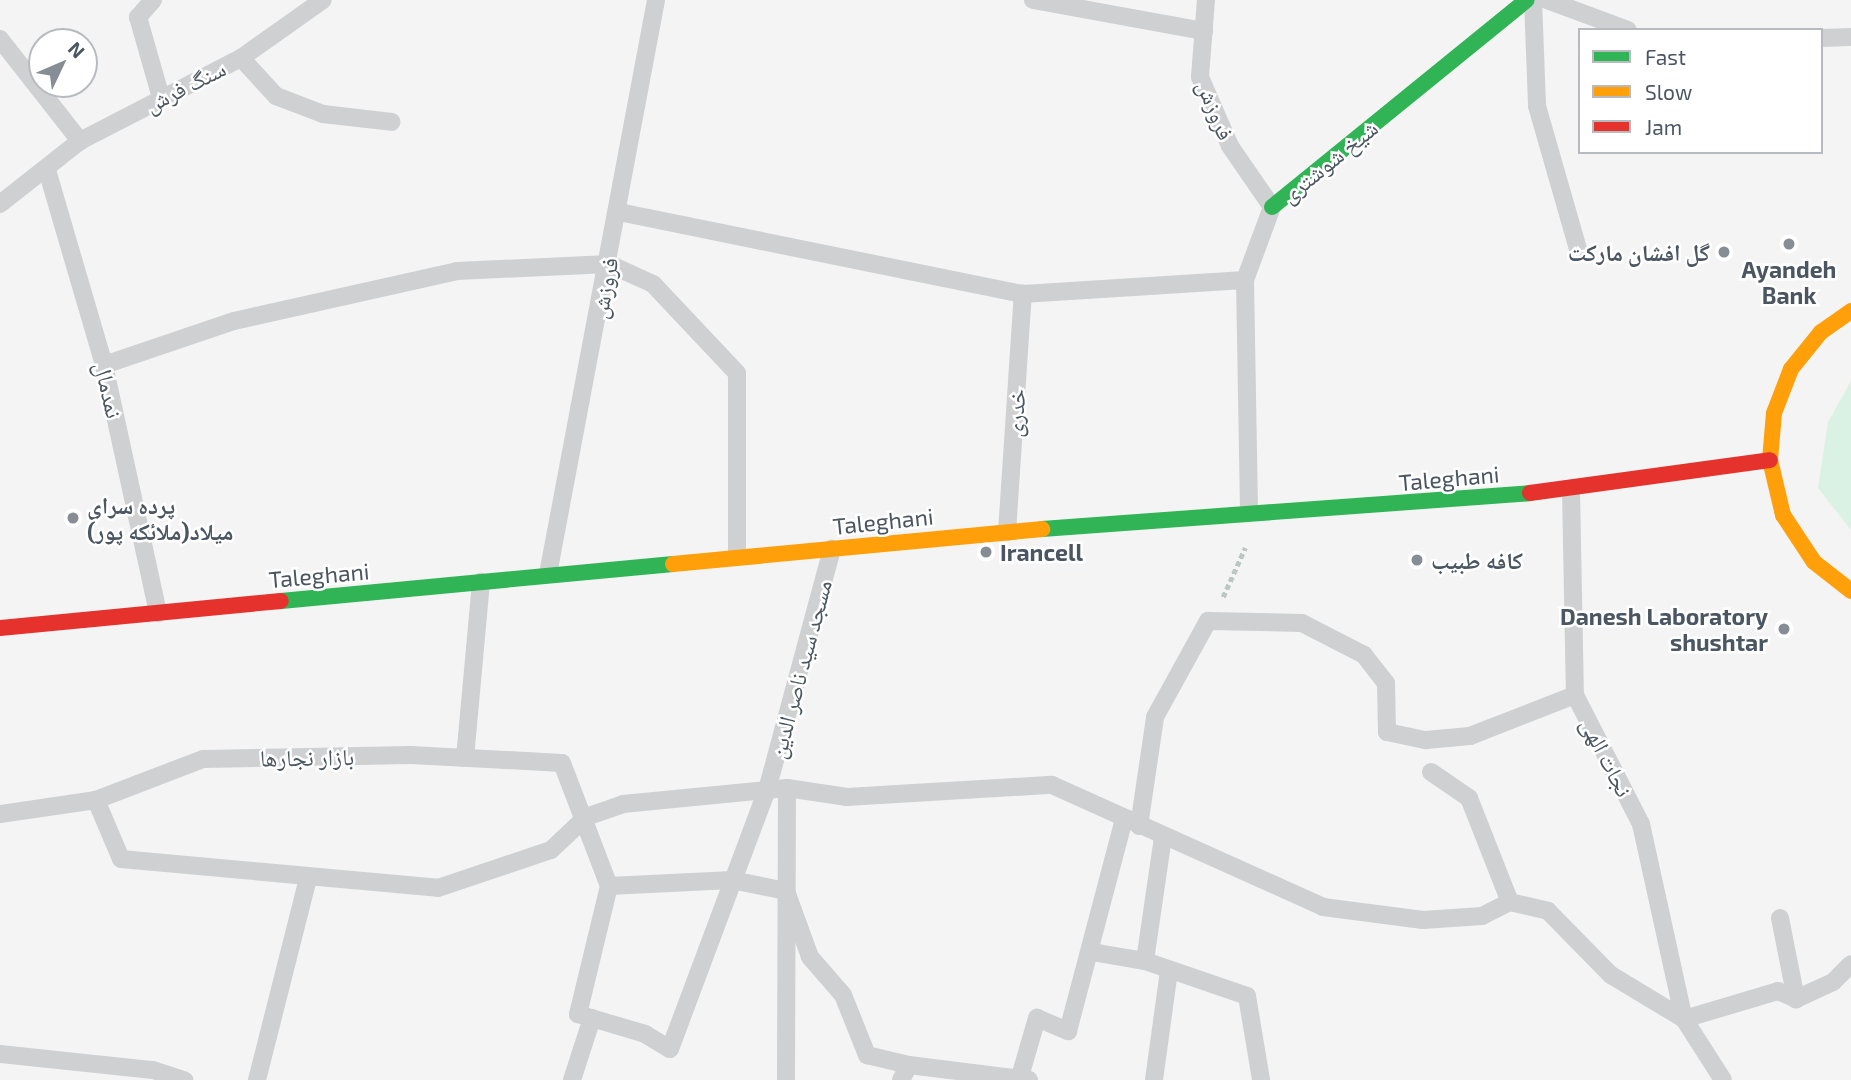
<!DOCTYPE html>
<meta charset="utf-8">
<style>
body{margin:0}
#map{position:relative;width:1851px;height:1080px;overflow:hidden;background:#f4f4f4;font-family:"Exo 2","Noto Naskh Arabic",sans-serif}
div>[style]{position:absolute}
.green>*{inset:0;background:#d9f2e3}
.path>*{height:4.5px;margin-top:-2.25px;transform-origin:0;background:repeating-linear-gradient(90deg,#bcc7c4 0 5px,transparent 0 8.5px)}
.lane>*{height:18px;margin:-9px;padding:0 9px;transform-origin:9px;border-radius:9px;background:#ced0d2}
.fast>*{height:16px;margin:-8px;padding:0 8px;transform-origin:8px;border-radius:8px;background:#30b455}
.slow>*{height:16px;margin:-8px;padding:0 8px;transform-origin:8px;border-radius:8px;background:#ff9f0a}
.jam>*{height:16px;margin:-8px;padding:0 8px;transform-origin:8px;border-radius:8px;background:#e5322d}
.dots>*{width:19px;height:19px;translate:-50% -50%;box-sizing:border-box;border:4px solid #fff;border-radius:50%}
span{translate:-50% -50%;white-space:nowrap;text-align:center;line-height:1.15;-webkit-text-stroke:5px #fff;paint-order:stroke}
.street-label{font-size:23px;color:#4a5661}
.poi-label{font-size:23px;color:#4a5661;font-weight:700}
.right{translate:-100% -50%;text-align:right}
.left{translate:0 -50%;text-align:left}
.legend{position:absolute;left:1578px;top:28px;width:245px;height:126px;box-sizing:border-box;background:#fff;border:2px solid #b7bbc0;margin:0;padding:9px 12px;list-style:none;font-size:21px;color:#4a5661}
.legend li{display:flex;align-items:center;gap:14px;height:35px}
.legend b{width:35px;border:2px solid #b7bbc0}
.north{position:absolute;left:28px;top:28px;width:70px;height:70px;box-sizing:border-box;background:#fff;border:2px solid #b7bbc0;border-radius:50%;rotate:46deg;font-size:19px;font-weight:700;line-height:28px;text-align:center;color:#4a5661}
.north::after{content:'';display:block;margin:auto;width:24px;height:32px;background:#868d94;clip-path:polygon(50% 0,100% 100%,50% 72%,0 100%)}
</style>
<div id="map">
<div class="green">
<div style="clip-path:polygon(1851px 381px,1851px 530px,1818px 488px,1828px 422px)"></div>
</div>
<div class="path">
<div style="left:1223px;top:597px;width:54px;rotate:-65.8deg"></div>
</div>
<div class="lane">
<div style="left:153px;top:0;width:23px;rotate:131deg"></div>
<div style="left:138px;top:17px;width:84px;rotate:74.1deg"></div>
<div style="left:1033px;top:0;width:174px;rotate:10.3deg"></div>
<div style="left:1206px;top:0;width:77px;rotate:94.5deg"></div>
<div style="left:1200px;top:77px;width:75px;rotate:66.5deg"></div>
<div style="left:1230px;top:146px;width:74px;rotate:55.5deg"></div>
<div style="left:1272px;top:207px;width:78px;rotate:110.3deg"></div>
<div style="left:1245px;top:280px;width:231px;rotate:89deg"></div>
<div style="left:1533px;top:0;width:106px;rotate:87.8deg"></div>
<div style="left:1537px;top:106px;width:149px;rotate:74deg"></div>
<div style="left:1547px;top:0;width:86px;rotate:20.3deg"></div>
<div style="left:1821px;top:38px;width:30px;rotate:-2deg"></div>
<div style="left:0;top:39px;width:130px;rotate:51.9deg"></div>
<div style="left:241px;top:58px;width:52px;rotate:47.4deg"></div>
<div style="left:276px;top:96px;width:50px;rotate:21deg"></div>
<div style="left:323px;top:114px;width:69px;rotate:6.6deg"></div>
<div style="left:47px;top:170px;width:203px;rotate:73.7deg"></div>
<div style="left:104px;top:365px;width:254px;rotate:77.7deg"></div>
<div style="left:0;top:204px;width:102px;rotate:-38.2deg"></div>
<div style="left:80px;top:141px;width:181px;rotate:-27.3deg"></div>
<div style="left:241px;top:58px;width:100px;rotate:-35.3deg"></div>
<div style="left:619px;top:212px;width:412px;rotate:11.5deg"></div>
<div style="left:1023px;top:294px;width:222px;rotate:-3.6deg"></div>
<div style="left:104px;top:365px;width:137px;rotate:-18.7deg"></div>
<div style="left:234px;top:321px;width:229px;rotate:-12.6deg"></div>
<div style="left:457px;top:271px;width:152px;rotate:-2.6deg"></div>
<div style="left:609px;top:264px;width:48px;rotate:24.4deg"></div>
<div style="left:653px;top:284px;width:122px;rotate:46.7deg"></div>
<div style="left:737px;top:373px;width:184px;rotate:90deg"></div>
<div style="left:1571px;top:490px;width:205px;rotate:88.9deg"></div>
<div style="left:1575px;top:695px;width:145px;rotate:62.9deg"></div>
<div style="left:1641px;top:824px;width:200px;rotate:77.6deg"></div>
<div style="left:1684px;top:1019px;width:72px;rotate:57.4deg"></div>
<div style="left:1007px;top:532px;width:239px;rotate:-86.2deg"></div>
<div style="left:548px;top:574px;width:584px;rotate:-79.34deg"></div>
<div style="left:465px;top:758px;width:177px;rotate:-84.8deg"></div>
<div style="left:1431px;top:772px;width:46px;rotate:34.4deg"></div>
<div style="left:1469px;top:798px;width:112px;rotate:68.5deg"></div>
<div style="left:787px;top:788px;width:61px;rotate:8.5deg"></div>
<div style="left:847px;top:797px;width:205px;rotate:-3.4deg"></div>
<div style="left:1052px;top:785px;width:297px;rotate:24.2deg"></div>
<div style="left:1323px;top:907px;width:101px;rotate:7.4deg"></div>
<div style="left:1423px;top:920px;width:59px;rotate:-3.9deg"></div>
<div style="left:1482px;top:916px;width:31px;rotate:-27deg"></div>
<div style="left:1510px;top:902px;width:39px;rotate:13deg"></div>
<div style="left:1548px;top:911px;width:90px;rotate:45.5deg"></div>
<div style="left:1611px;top:975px;width:85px;rotate:31.1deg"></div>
<div style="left:1684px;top:1019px;width:98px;rotate:-16.6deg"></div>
<div style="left:1778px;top:991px;width:20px;rotate:24deg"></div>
<div style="left:1796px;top:999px;width:41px;rotate:-24.7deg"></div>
<div style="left:1833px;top:982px;width:25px;rotate:-45deg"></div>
<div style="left:96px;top:800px;width:64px;rotate:67deg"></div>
<div style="left:121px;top:859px;width:318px;rotate:5.2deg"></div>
<div style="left:438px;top:888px;width:119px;rotate:-18.6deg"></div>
<div style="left:551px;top:850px;width:48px;rotate:-43.3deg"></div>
<div style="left:586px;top:817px;width:39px;rotate:-19deg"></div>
<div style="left:623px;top:804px;width:145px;rotate:-5.6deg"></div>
<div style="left:767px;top:790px;width:250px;rotate:-74.9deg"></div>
<div style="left:0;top:814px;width:97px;rotate:-8.3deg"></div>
<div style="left:96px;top:800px;width:115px;rotate:-21deg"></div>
<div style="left:203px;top:759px;width:208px;rotate:-1.1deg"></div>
<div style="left:411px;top:755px;width:151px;rotate:3deg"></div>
<div style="left:562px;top:763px;width:132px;rotate:69.1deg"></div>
<div style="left:609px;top:886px;width:123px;rotate:-2.8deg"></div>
<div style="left:732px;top:880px;width:55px;rotate:11.5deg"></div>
<div style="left:786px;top:891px;width:70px;rotate:70deg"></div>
<div style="left:810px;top:957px;width:50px;rotate:49deg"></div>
<div style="left:843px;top:995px;width:65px;rotate:68.2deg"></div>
<div style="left:867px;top:1055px;width:43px;rotate:13.4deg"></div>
<div style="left:909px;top:1065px;width:17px;rotate:118deg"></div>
<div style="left:1139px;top:826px;width:110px;rotate:-81.6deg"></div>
<div style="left:1155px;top:717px;width:110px;rotate:-61.1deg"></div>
<div style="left:1208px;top:621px;width:94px;rotate:1.2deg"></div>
<div style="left:1302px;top:623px;width:70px;rotate:27.3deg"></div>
<div style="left:1364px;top:655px;width:36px;rotate:52deg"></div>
<div style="left:1386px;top:683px;width:49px;rotate:88.8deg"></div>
<div style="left:1387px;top:732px;width:40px;rotate:12deg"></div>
<div style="left:1426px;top:740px;width:44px;rotate:-5.2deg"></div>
<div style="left:1470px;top:736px;width:113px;rotate:-21.3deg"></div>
<div style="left:1163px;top:837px;width:125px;rotate:98.3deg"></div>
<div style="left:1145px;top:961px;width:108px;rotate:18.9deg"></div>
<div style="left:1247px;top:996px;width:85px;rotate:80.5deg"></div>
<div style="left:609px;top:886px;width:132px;rotate:103.6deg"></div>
<div style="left:578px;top:1014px;width:70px;rotate:16.6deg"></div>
<div style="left:645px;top:1034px;width:29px;rotate:31deg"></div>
<div style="left:670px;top:1049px;width:277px;rotate:-69.5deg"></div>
<div style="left:767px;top:790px;width:20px;rotate:-6deg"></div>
<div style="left:787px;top:788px;width:292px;rotate:90.2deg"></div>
<div style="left:1780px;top:918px;width:83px;rotate:78.8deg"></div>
<div style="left:1092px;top:952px;width:54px;rotate:9.6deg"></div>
<div style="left:0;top:1054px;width:154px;rotate:6deg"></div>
<div style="left:153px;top:1070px;width:33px;rotate:18deg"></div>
<div style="left:909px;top:1065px;width:121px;rotate:7.1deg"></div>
<div style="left:257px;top:1080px;width:208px;rotate:-75.8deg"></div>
<div style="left:572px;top:1080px;width:65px;rotate:-72.1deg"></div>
<div style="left:1019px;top:1080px;width:65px;rotate:-73.8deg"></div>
<div style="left:1037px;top:1018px;width:34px;rotate:23deg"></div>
<div style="left:1068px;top:1031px;width:219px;rotate:-75.2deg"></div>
<div style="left:1154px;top:1080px;width:111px;rotate:-82.2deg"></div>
</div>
<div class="fast">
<div style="left:1272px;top:207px;width:328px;rotate:-39.1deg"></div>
<div style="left:1042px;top:529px;width:489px;rotate:-4.2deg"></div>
<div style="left:281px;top:601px;width:394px;rotate:-5.4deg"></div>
</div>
<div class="slow">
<div style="left:1851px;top:311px;width:37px;rotate:145deg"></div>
<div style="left:1821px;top:332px;width:48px;rotate:129deg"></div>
<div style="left:1791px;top:369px;width:47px;rotate:111.1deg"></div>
<div style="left:1774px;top:413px;width:47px;rotate:94.9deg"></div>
<div style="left:1770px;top:460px;width:57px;rotate:76.7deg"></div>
<div style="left:1783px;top:515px;width:56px;rotate:56.6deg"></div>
<div style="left:1814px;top:562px;width:47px;rotate:38.1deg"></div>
<div style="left:673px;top:564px;width:371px;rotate:-5.4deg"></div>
</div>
<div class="jam">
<div style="left:1530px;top:493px;width:242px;rotate:-7.8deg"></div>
<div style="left:0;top:628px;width:282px;rotate:-5.5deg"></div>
</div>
<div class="dots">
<div style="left:1789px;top:244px;background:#868d94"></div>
<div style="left:1724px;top:252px;background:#868d94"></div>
<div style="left:73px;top:518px;background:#868d94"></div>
<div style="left:986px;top:552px;background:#868d94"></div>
<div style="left:1417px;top:560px;background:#868d94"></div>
<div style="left:1784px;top:629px;background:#868d94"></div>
</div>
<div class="street-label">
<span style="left:185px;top:86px;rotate:-27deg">سنگ فرش</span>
<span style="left:1216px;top:110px;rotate:68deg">فروزش</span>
<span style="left:1329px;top:161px;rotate:-39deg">شیخ شوشتری</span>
<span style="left:604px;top:288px;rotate:-79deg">فروزش</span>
<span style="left:109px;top:390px;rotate:77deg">نمدمال</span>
<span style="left:1015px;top:413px;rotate:-86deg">خدری</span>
<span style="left:1449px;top:478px;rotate:-5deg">Taleghani</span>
<span style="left:883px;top:521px;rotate:-6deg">Taleghani</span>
<span style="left:319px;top:575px;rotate:-5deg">Taleghani</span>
<span style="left:800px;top:669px;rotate:-75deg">مسجد سید ناصر الدین</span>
<span style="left:307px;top:757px;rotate:-1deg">بازار نجارها</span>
<span style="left:1607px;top:757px;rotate:63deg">نجات الهی</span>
</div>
<div class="poi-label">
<span class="right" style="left:1710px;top:252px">گل افشان مارکت</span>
<span style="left:1789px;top:282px">Ayandeh<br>Bank</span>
<span class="left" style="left:87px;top:518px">پرده سرای<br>میلاد(ملائکه پور)</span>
<span class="left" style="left:1000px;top:552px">Irancell</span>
<span class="left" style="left:1431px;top:560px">کافه طبیب</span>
<span class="right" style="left:1768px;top:629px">Danesh Laboratory<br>shushtar</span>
</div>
<ul class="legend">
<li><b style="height:9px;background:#30b455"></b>Fast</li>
<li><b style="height:9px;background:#ff9f0a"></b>Slow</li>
<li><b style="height:9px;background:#e5322d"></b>Jam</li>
</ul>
<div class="north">N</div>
</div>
